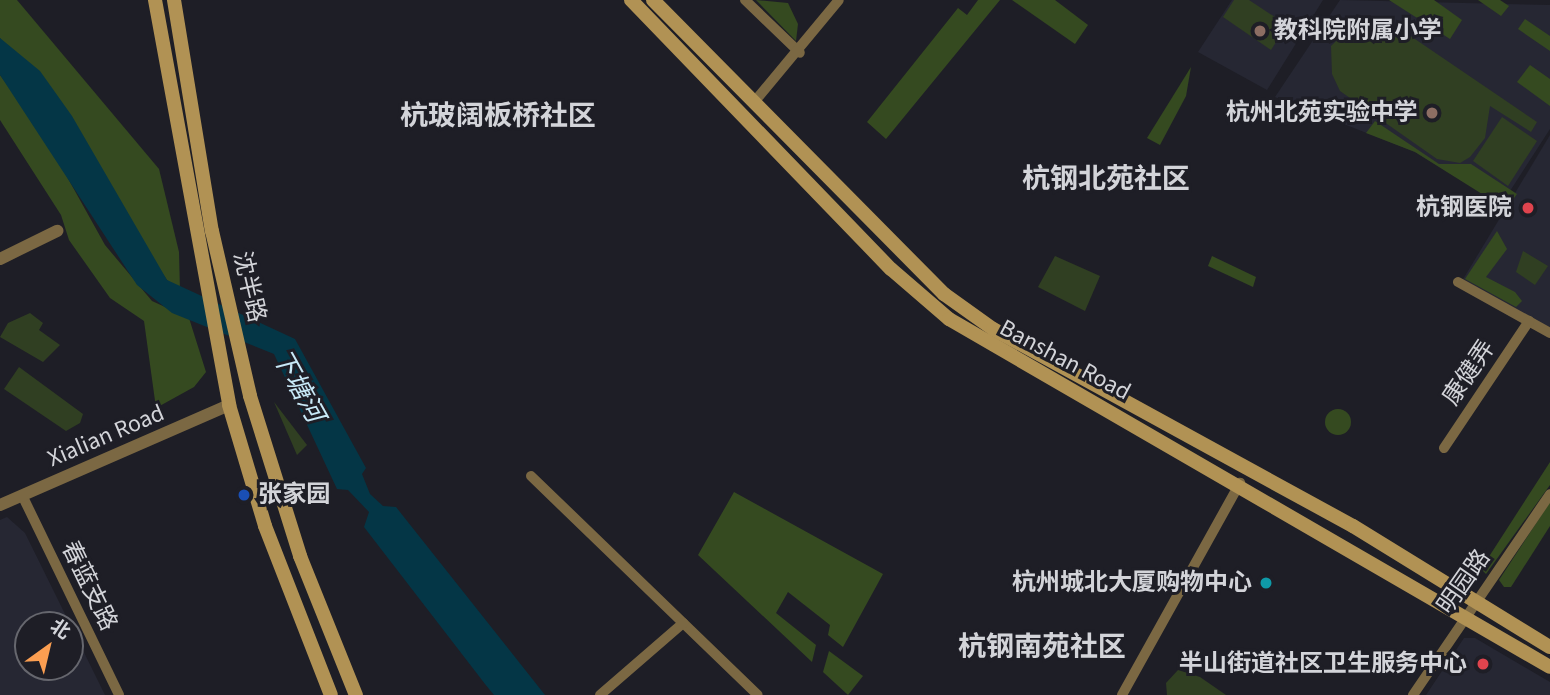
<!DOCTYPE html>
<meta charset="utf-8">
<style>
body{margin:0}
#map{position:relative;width:1550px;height:695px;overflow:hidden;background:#1e1e26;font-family:"Source Sans 3","Noto Sans SC",sans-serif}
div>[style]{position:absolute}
.built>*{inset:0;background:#262733}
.green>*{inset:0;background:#303f22}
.forest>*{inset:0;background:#354a20}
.round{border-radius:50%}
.water>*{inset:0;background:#043646}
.minor>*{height:10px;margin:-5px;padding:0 5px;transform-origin:5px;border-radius:5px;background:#7b6843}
.tertiary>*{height:12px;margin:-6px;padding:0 6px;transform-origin:6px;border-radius:6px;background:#7b6843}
.secondary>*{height:14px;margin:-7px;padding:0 7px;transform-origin:7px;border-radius:7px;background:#b19254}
.dots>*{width:19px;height:19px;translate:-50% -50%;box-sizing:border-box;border:4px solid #1e1e26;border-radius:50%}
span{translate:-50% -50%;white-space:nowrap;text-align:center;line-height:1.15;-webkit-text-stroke:6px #1e1e26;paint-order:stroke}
.poi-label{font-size:24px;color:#d3d4d9;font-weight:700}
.left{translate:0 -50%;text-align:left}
.right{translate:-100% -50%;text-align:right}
.street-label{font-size:24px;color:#d3d4d9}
.water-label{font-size:26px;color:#c8e9f7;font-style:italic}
.quarter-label{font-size:28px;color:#d3d4d9;font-weight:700}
.north{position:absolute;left:14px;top:611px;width:70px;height:70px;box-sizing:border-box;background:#1e1e26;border:2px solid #66676e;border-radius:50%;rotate:34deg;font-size:19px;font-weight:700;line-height:28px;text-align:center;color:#d3d4d9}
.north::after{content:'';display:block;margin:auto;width:24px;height:32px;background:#fb9e51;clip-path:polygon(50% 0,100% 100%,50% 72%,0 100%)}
</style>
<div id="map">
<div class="built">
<div style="clip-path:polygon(1232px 0,1323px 0,1267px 90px,1198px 52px)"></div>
<div style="clip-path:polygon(1340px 0,1550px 5px,1550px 129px,1501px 205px,1415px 152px,1275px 97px)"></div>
<div style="clip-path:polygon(1550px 135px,1550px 330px,1462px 281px)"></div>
<div style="clip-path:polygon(evenodd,7px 517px,25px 533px,105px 695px,0 695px,0 520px,7px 517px,28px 625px,70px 625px,70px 667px,28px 667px,28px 625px)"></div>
<div style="clip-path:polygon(1464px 638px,1475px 638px,1550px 682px,1550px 695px,1426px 695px)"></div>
</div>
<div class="green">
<div style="clip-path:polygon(1234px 0,1249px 0,1287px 25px,1271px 50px,1223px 17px)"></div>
<div style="clip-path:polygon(1359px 19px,1387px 20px,1537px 122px,1531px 132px,1490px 106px,1485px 138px,1470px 157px,1460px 163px,1437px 159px,1340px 91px,1332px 74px,1331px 46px)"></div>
<div style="clip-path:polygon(1502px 117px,1537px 141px,1508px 186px,1473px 161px)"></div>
<div style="clip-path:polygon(1523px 251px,1548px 266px,1535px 285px,1516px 272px)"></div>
<div style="clip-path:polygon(1055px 256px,1100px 276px,1085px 311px,1038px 287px)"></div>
<div style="clip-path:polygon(30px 313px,43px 323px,39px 330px,60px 345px,43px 362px,0 337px,8px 323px)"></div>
<div style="clip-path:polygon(19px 367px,83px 414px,80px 423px,66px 431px,4px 389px)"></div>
<div style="clip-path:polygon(274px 402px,307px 445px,297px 455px)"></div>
<div style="clip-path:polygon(1178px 670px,1200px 677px,1226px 695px,1167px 695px,1166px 683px)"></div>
</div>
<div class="forest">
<div style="clip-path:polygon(0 0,17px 0,159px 169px,179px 252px,180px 291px,167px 280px,0 38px)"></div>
<div style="clip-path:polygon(756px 0,788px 3px,798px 24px,796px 41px)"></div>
<div style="clip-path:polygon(978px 0,1000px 0,886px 139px,867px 122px,958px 8px,967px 15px)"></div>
<div style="clip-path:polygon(1012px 0,1055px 0,1088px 25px,1075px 44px)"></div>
<div style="clip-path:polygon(1389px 0,1434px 0,1462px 20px,1450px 39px)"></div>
<div style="clip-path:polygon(1478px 0,1500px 0,1509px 6px,1501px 16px)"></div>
<div style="clip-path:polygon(1525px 19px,1550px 36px,1550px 51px,1518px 29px)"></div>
<div style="clip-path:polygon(1530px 65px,1550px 79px,1550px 106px,1517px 82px)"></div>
<div style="clip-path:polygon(1191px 67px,1186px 96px,1160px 145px,1147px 138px)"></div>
<div style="clip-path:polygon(0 75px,41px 130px,105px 245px,152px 301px,189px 318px,206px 372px,194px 387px,156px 408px,144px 321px,110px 298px,69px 240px,61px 215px,0 120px)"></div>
<div style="clip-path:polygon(1375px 121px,1439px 164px,1471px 164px,1517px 194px,1506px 209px,1415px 152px,1366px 133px)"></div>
<div style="clip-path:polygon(1497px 231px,1507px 249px,1486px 277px,1515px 292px,1522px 301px,1516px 307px,1465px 279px)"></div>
<div style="clip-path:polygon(1212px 256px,1256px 277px,1253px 287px,1208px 266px)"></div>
<div class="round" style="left:1325px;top:409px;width:26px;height:26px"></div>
<div style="clip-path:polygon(1550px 462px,1550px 485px,1486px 574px,1481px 569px)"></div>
<div style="clip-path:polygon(734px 492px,883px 574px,843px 647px,828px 635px,830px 625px,788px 592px,776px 613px,816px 645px,812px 662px,698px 555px)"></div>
<div style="clip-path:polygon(1550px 502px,1550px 526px,1511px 587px,1504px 587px,1499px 580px)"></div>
<div style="clip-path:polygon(829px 651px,863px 676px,848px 695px,823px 672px)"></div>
</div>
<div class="water">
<div style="clip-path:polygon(0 38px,40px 71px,72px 116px,167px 280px,295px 339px,366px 468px,362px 474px,370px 494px,383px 506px,396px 507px,545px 695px,494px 695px,485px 684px,364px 527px,369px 512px,348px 490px,337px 489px,274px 354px,172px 313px,137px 285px,0 75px)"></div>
</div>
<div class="minor">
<div style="left:745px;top:0;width:76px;rotate:43.9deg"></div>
<div style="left:755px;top:101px;width:131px;rotate:-50.3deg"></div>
<div style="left:1458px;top:282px;width:105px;rotate:29deg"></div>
<div style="left:1444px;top:448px;width:153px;rotate:-56.2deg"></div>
<div style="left:531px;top:476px;width:315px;rotate:44deg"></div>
<div style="left:22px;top:495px;width:222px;rotate:64.1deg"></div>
<div style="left:600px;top:695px;width:110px;rotate:-40.9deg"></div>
<div style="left:1122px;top:695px;width:243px;rotate:-60.9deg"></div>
<div style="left:1413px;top:695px;width:243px;rotate:-55.7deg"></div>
</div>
<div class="tertiary">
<div style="left:0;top:259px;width:64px;rotate:-26.2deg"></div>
<div style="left:0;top:505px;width:250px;rotate:-23.6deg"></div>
</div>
<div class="secondary">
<div style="left:155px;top:0;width:412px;rotate:79.6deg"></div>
<div style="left:229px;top:405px;width:126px;rotate:73.4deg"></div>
<div style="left:265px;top:526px;width:181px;rotate:68.7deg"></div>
<div style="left:174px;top:0;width:234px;rotate:80.7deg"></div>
<div style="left:212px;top:231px;width:169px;rotate:77deg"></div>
<div style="left:250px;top:396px;width:168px;rotate:72.6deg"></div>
<div style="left:300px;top:556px;width:150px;rotate:68.1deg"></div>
<div style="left:631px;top:0;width:374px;rotate:46deg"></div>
<div style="left:891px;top:269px;width:77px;rotate:40.8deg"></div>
<div style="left:949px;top:319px;width:694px;rotate:30.07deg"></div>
<div style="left:653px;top:0;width:414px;rotate:45.3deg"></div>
<div style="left:944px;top:294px;width:60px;rotate:35.5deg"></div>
<div style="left:993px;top:329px;width:410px;rotate:28.7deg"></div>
<div style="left:1353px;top:526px;width:231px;rotate:31.6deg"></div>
</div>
<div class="dots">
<div style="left:1260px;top:31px;background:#8d6e63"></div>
<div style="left:1432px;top:113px;background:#8d6e63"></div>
<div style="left:1528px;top:208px;background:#e0444e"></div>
<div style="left:244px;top:495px;background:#1a4fb4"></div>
<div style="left:1266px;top:583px;background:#0f9aa8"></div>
<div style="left:1483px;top:664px;background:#e0444e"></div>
</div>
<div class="poi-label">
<span class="left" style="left:1274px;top:31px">教科院附属小学</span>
<span class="right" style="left:1418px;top:113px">杭州北苑实验中学</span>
<span class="right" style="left:1512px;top:208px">杭钢医院</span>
<span class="left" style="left:258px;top:495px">张家园</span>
<span class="right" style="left:1252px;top:583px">杭州城北大厦购物中心</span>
<span class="right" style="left:1467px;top:664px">半山街道社区卫生服务中心</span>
</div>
<div class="street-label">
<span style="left:249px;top:287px;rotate:77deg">沈半路</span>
<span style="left:1065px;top:360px;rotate:28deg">Banshan Road</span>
<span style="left:1469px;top:373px;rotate:-56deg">康健弄</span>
<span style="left:106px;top:436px;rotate:-23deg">Xialian Road</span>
<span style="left:1464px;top:582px;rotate:-55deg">明园路</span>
<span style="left:89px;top:586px;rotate:64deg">春蓝支路</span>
</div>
<div class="water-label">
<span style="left:298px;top:386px;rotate:61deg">下塘河</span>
</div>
<div class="quarter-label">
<span style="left:498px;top:116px">杭玻阔板桥社区</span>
<span style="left:1106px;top:179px">杭钢北苑社区</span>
<span style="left:1042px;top:647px">杭钢南苑社区</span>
</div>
<div class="north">北</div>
</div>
